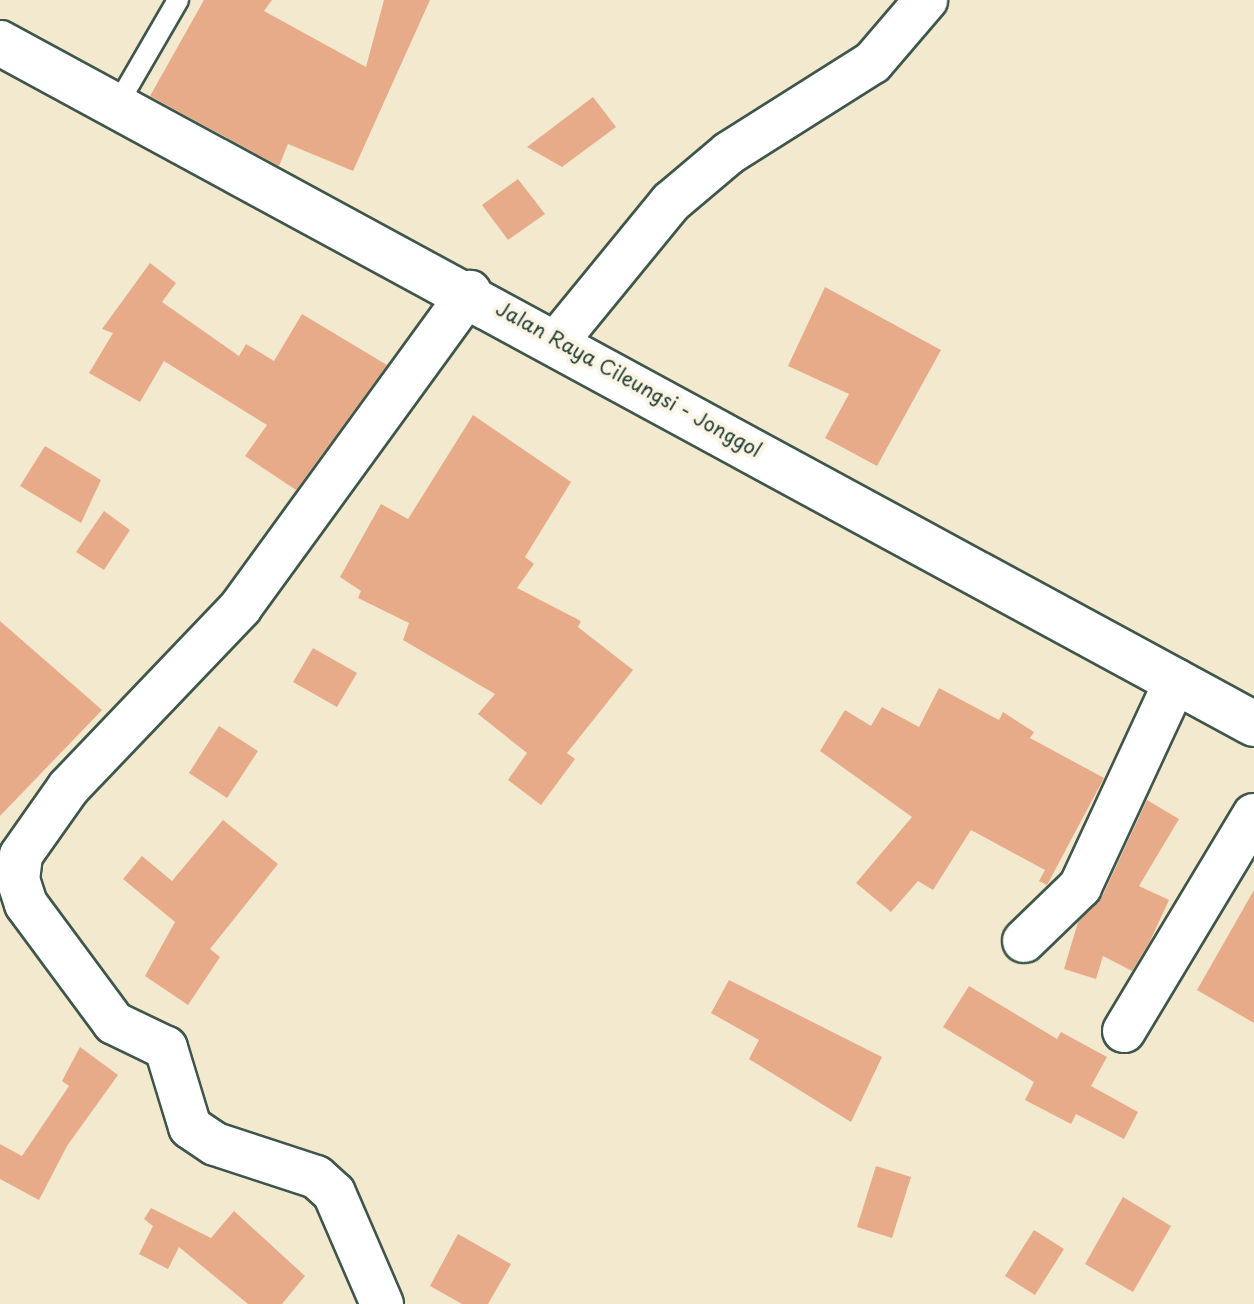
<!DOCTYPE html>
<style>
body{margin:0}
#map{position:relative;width:1254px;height:1304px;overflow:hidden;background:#f3e9cf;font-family:"Playpen Sans",sans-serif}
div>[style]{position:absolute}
.building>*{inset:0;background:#e8ab89}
.roads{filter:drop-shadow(2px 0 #3f574b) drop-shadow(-2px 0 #3f574b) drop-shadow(0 2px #3f574b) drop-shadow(0 -2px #3f574b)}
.service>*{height:20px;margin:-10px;padding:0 10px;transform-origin:10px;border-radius:10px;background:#fff}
.minor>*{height:42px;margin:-21px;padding:0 21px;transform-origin:21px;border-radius:21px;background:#fff}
.primary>*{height:44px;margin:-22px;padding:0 22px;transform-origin:22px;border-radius:22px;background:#fff}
span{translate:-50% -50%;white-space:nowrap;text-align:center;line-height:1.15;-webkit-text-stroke:8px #fcf5e5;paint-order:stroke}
.street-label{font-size:20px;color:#1f3d34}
</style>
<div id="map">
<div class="building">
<div style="clip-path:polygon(204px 0,272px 0,264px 11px,366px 67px,384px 0,430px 0,353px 171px,288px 144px,279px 166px,150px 96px)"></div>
<div style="clip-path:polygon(593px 97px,616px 127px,562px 167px,527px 147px)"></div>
<div style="clip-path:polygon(518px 179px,545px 214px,508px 240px,482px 205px)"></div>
<div style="clip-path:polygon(150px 263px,176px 283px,162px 302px,239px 356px,246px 344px,274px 361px,302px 314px,387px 365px,296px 490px,245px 456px,267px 425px,164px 361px,140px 402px,89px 373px,113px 333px,102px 329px)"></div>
<div style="clip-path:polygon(825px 287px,941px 350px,877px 466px,825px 438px,849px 394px,788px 366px)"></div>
<div style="clip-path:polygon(473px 415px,571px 482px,525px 557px,534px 564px,517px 588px,581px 621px,578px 627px,633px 670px,567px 753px,575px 759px,541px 805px,508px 780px,527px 753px,478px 714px,495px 694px,403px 640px,409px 623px,358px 598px,361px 591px,340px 577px,381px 504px,408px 519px)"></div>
<div style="clip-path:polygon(45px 446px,101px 480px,81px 523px,20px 486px)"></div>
<div style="clip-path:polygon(104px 511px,130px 530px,104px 570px,76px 552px)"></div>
<div style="clip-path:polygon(0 621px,102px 710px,0 816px)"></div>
<div style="clip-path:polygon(313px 648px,357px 673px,337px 707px,293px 682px)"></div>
<div style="clip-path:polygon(939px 688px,999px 720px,1003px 712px,1034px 732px,1030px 738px,1104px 778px,1047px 885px,1039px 881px,1045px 870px,971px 830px,933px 890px,918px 881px,891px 912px,856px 883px,912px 817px,820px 751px,845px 710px,871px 726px,882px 707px,919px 727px)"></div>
<div style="clip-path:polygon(219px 726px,258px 751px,227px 798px,189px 773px)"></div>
<div style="clip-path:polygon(1147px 800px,1179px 819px,1139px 886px,1169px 900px,1150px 941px,1132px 971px,1103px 956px,1096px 979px,1064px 969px,1078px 922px,1102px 897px)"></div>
<div style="clip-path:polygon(223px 820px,278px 864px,210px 949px,220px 957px,188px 1005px,145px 976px,175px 922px,123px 879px,142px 856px,172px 881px)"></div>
<div style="clip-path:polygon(1254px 890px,1254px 1023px,1197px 990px)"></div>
<div style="clip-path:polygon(729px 980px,882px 1057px,851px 1122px,749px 1059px,759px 1040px,711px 1013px)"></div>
<div style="clip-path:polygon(969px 986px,1057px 1039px,1061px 1032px,1107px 1057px,1091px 1086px,1138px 1112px,1124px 1139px,1076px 1114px,1071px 1124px,1025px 1100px,1034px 1082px,943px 1027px)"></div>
<div style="clip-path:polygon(80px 1047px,118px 1075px,67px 1146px,39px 1200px,0 1179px,0 1144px,22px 1156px,69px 1086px,62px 1081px)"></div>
<div style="clip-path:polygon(876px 1166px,911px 1177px,892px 1238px,857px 1227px)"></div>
<div style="clip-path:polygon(1123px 1197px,1171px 1226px,1133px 1292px,1085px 1264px)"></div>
<div style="clip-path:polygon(151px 1208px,211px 1238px,234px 1211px,305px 1276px,282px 1304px,248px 1304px,179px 1247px,168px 1269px,139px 1254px,153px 1226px,144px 1219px)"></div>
<div style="clip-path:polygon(1034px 1230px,1064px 1249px,1035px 1295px,1005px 1276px)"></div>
<div style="clip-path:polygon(458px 1234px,511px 1264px,488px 1304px,462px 1304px,430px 1286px)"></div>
</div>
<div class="roads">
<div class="service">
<div style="left:116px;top:107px;width:124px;rotate:-59.9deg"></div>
</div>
<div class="minor">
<div style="left:558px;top:340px;width:178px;rotate:-50.7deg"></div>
<div style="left:671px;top:202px;width:76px;rotate:-40.2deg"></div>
<div style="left:729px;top:153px;width:170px;rotate:-32.3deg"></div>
<div style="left:873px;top:62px;width:82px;rotate:-49.5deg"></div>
<div style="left:1024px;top:941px;width:78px;rotate:-44deg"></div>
<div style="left:1080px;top:887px;width:228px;rotate:-65.1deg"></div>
<div style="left:1124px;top:1031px;width:252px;rotate:-59deg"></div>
<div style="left:382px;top:1304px;width:121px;rotate:-113.4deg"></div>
<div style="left:334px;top:1193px;width:24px;rotate:-138deg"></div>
<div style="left:316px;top:1177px;width:106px;rotate:-161.9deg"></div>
<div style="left:215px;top:1144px;width:30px;rotate:-146deg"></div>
<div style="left:190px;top:1127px;width:83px;rotate:-106.9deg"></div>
<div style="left:166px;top:1048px;width:58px;rotate:-154.3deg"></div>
<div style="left:114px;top:1023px;width:148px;rotate:-126.5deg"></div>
<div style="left:26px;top:904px;width:25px;rotate:-108deg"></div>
<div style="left:18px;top:880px;width:25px;rotate:-83deg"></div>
<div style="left:21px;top:855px;width:83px;rotate:-54.8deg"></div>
<div style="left:69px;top:787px;width:248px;rotate:-46.3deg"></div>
<div style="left:240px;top:608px;width:391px;rotate:-54deg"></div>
</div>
<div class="primary">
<div style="left:0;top:43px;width:1427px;rotate:28.5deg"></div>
</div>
</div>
<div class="street-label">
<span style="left:629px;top:379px;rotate:29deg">Jalan Raya Cileungsi - Jonggol</span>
</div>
</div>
